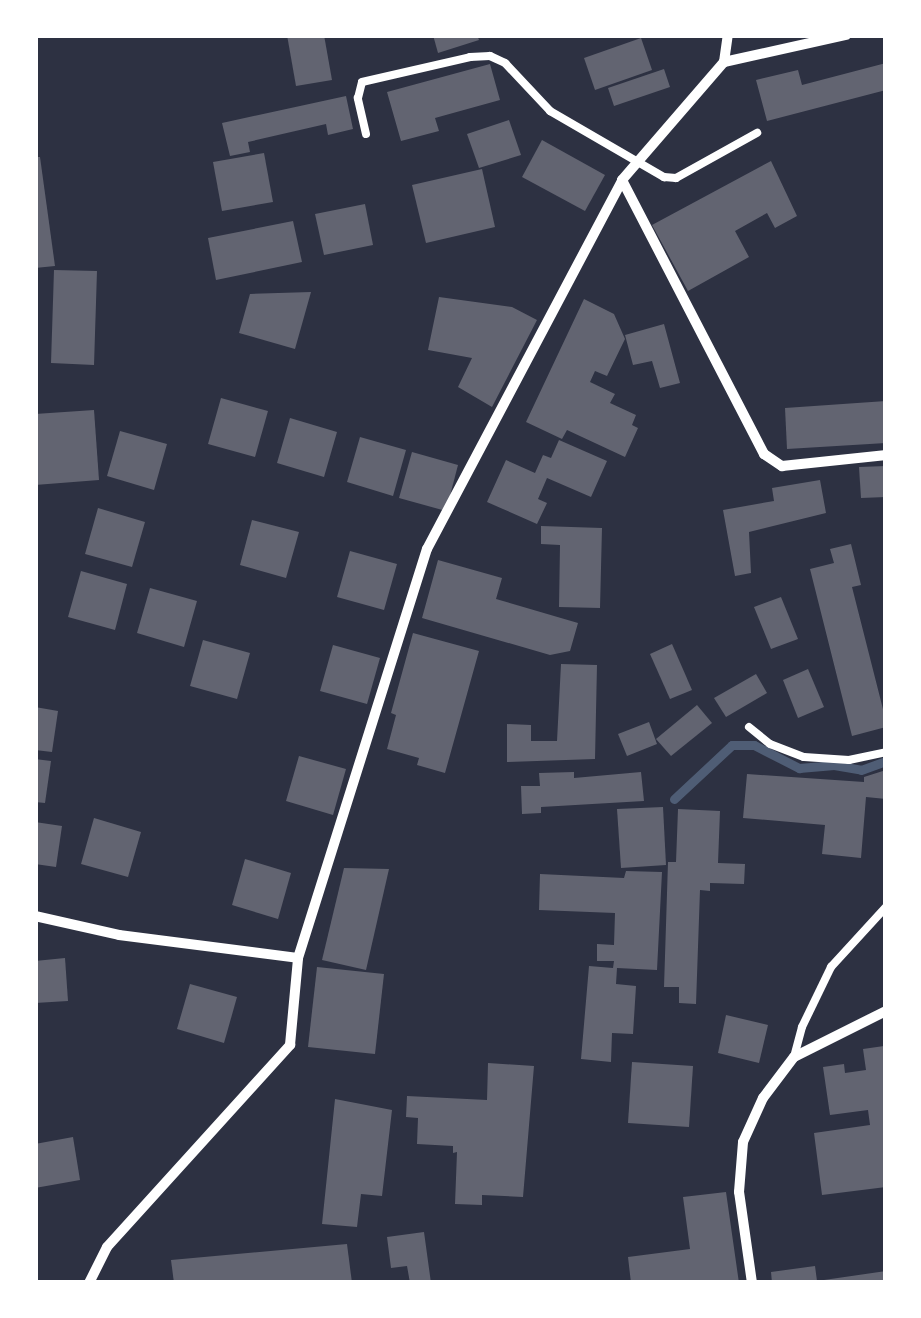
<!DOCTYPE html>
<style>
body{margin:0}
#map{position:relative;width:921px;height:1318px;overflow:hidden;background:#2d3142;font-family:"PT Sans Narrow",sans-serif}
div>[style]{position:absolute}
.stream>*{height:9px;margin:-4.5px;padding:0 4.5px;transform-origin:4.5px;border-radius:4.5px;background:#4f5d75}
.building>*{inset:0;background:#626471}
.service>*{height:8px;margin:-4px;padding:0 4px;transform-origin:4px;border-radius:4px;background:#fff}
.minor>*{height:10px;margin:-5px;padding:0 5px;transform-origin:5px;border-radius:5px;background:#fff}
span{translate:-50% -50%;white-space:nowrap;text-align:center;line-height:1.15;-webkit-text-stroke:10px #fff;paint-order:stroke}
.frame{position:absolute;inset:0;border:38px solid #fff;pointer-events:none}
</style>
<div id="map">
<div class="stream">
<div style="left:674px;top:799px;width:79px;rotate:-43deg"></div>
<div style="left:732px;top:745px;width:22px"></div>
<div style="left:754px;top:745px;width:51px;rotate:27.1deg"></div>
<div style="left:799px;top:768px;width:35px;rotate:-5deg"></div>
<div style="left:834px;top:765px;width:27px;rotate:10deg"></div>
<div style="left:861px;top:770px;width:27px;rotate:-20deg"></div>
</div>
<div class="building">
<div style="clip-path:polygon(287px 35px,324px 35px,332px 80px,296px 86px)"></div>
<div style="clip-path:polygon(433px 35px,477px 35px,479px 40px,438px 53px)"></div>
<div style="clip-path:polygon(641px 38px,652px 70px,595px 90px,584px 58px)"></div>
<div style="clip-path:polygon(886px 63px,886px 90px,767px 121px,756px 80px,798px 70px,802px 85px)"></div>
<div style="clip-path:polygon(490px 64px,500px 100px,435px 118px,439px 131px,401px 141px,387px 92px)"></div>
<div style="clip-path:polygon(664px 69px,670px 87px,614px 106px,608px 88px)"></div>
<div style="clip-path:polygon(346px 96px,353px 129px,328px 135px,326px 124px,248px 142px,250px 152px,230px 156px,222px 123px)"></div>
<div style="clip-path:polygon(509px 120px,521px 155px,479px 168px,467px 134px)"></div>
<div style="clip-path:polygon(542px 140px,605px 175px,585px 211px,522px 177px)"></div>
<div style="clip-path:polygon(264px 153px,273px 202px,222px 211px,213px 162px)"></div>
<div style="clip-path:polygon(35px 157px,40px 157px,55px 266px,35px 268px)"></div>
<div style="clip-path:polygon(771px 161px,797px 216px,775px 228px,767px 213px,735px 231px,749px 257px,688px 291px,652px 225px)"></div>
<div style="clip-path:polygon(482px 169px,495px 227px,426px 243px,412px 185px)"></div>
<div style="clip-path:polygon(365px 204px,373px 245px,324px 255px,315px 214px)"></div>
<div style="clip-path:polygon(293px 221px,302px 262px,216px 280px,208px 238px)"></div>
<div style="clip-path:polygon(54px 270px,97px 271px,94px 365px,51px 363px)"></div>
<div style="clip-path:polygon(311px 292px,295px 349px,239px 333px,250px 294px)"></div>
<div style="clip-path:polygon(439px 297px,512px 307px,537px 320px,492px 407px,458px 387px,472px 358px,428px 350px)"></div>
<div style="clip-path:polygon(584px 299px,614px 314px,625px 339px,607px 376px,595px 371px,590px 382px,615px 394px,610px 403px,636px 415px,632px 425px,638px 428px,625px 457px,567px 430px,562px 439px,526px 422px)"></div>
<div style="clip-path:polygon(664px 324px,680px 383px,660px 388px,652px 361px,633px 365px,625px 335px)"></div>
<div style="clip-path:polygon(221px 398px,268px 411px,255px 457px,208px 444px)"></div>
<div style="clip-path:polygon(886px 401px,886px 443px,787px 449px,785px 408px)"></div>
<div style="clip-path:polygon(94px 410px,99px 480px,35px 485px,35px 414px)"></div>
<div style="clip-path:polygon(290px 418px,337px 432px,324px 477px,277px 463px)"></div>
<div style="clip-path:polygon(120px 431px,167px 444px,154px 490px,107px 476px)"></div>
<div style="clip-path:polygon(360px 437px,406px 450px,393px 496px,347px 482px)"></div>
<div style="clip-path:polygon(559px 440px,607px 461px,591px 497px,547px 478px,538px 499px,547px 503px,537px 524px,487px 502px,506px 460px,535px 473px,543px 455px,551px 458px)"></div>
<div style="clip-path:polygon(412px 452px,458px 465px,446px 511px,399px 498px)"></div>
<div style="clip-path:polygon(886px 466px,886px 497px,861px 498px,859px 467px)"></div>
<div style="clip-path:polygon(820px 480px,826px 513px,749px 532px,751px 573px,735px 576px,723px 510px,774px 501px,772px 488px)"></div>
<div style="clip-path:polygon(98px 508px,145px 522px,132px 567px,85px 554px)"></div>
<div style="clip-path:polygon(252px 520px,299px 532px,286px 578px,240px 565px)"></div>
<div style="clip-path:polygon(541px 526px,602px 528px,600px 608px,559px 607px,560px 545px,541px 544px)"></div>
<div style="clip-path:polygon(851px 544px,861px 585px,852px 587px,886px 721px,886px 727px,852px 736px,810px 569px,834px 563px,830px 549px)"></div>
<div style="clip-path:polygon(350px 551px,397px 564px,384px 610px,337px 597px)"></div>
<div style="clip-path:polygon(438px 560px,502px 578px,496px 599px,578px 623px,570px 651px,550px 655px,422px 618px)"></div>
<div style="clip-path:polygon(81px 571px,127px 584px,115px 630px,68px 617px)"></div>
<div style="clip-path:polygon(150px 588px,197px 601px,184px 647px,137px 633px)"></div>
<div style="clip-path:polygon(781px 597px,798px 639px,771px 649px,754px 607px)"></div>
<div style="clip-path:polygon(413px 633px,479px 651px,445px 773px,417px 765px,419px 758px,387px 749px,396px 715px,391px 713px)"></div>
<div style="clip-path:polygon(203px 640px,250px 653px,237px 699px,190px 686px)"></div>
<div style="clip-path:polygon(672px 644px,692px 690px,670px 699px,650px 654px)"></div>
<div style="clip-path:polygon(333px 645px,380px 658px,367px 704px,320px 691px)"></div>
<div style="clip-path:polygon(561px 664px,597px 665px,595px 759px,507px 762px,507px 724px,531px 725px,531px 741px,557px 741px)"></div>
<div style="clip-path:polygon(808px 669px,824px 707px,798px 718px,783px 680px)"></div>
<div style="clip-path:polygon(756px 674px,767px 693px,726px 717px,714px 698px)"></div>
<div style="clip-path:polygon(697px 705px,712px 723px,671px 756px,656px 739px)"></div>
<div style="clip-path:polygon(35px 707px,58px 711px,52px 752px,35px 750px)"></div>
<div style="clip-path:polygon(649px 722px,657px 744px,627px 756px,618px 734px)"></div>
<div style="clip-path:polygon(299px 756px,346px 769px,333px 815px,286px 801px)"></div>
<div style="clip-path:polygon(35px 759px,51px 761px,45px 803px,35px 802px)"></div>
<div style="clip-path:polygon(886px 770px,886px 799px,866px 797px,861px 858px,822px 854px,825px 825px,743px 818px,747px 774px,864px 782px,864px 777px)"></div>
<div style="clip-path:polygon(574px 772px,574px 778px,641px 772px,644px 801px,541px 807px,541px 813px,522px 814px,521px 786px,540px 786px,539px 773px)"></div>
<div style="clip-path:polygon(663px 807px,666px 865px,621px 868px,617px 809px)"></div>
<div style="clip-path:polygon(678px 809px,720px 811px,718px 863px,745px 864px,744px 884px,710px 883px,710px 891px,700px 890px,696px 1004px,679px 1003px,679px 987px,664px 987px,668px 862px,676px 862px)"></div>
<div style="clip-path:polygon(94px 818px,141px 832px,128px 877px,81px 864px)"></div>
<div style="clip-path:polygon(35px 822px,62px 826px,56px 867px,35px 864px)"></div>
<div style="clip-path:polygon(245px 859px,291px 873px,278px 919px,232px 905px)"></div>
<div style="clip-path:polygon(344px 868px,389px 869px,366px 970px,322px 960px)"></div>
<div style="clip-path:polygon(626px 871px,662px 872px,657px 970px,617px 968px,616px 984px,636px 986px,633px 1034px,612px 1033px,611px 1062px,581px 1059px,589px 966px,613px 968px,614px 961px,597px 961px,597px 944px,614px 945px,615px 913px,539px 910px,540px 874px,624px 878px)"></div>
<div style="clip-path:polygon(65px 958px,68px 1001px,35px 1003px,35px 961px)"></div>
<div style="clip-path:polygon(317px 967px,384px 974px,375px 1054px,308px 1047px)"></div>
<div style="clip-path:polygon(190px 984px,237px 997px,224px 1043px,177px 1029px)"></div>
<div style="clip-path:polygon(726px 1015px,768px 1025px,759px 1063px,718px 1053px)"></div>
<div style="clip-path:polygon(884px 1046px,886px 1187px,822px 1195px,814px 1133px,870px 1125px,868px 1110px,830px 1115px,823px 1067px,844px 1064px,845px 1073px,866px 1070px,863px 1049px)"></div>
<div style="clip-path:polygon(632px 1062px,693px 1066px,689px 1127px,628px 1123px)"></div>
<div style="clip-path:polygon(488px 1063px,534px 1066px,523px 1197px,482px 1195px,482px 1205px,455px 1204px,457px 1152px,453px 1153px,453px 1146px,417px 1144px,418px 1118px,406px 1117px,407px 1096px,487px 1100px)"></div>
<div style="clip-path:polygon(335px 1099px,392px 1110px,382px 1196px,361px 1194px,357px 1227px,322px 1224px)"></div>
<div style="clip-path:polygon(73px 1137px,80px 1180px,35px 1188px,35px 1144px)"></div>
<div style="clip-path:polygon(726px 1192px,739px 1283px,631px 1283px,628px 1257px,690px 1249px,683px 1197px)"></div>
<div style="clip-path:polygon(424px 1232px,431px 1283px,410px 1283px,407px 1266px,391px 1268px,387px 1237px)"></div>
<div style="clip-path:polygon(347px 1244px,352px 1283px,174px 1283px,171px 1260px)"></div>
<div style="clip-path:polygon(815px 1266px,817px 1281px,886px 1271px,886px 1283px,772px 1283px,771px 1272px)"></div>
</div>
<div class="service">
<div style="left:366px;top:134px;width:37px;rotate:-103deg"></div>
<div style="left:358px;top:98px;width:16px;rotate:-76deg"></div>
<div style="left:362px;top:82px;width:111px;rotate:-13deg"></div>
<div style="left:470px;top:57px;width:20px;rotate:-3deg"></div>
<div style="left:490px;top:56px;width:17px;rotate:25deg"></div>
<div style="left:505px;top:63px;width:66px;rotate:46.8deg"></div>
<div style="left:550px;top:111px;width:132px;rotate:30.1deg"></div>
<div style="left:664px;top:177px;width:12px;rotate:5deg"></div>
<div style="left:676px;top:178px;width:93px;rotate:-29.1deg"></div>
<div style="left:749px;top:727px;width:27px;rotate:39deg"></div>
<div style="left:770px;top:744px;width:36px;rotate:21deg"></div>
<div style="left:804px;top:757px;width:45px;rotate:3.8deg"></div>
<div style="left:849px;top:760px;width:38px;rotate:-12deg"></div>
<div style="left:794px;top:1057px;width:31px;rotate:-75deg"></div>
<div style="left:802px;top:1027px;width:67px;rotate:-64.2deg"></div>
<div style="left:831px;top:967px;width:81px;rotate:-47.5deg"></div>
</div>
<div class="minor">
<div style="left:724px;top:62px;width:125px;rotate:-12.5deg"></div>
<div style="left:622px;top:180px;width:309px;rotate:62.6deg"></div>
<div style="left:764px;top:454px;width:22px;rotate:34deg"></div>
<div style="left:782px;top:466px;width:105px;rotate:-6deg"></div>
<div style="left:35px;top:916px;width:86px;rotate:12.7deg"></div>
<div style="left:119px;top:935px;width:180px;rotate:7.3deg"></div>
<div style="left:89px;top:1283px;width:40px;rotate:-63.4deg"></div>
<div style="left:107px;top:1247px;width:273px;rotate:-47.8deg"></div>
<div style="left:290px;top:1045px;width:87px;rotate:-84.7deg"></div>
<div style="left:298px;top:958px;width:429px;rotate:-72.5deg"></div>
<div style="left:427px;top:549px;width:417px;rotate:-62.1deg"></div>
<div style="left:622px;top:180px;width:156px;rotate:-49.2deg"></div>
<div style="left:724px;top:62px;width:27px;rotate:-82deg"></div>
<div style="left:752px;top:1283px;width:92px;rotate:-98.1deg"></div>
<div style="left:739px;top:1192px;width:50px;rotate:-85.4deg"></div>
<div style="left:743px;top:1142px;width:48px;rotate:-65.6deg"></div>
<div style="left:763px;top:1098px;width:51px;rotate:-52.9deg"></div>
<div style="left:794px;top:1057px;width:103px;rotate:-26.6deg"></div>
</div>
<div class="frame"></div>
</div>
